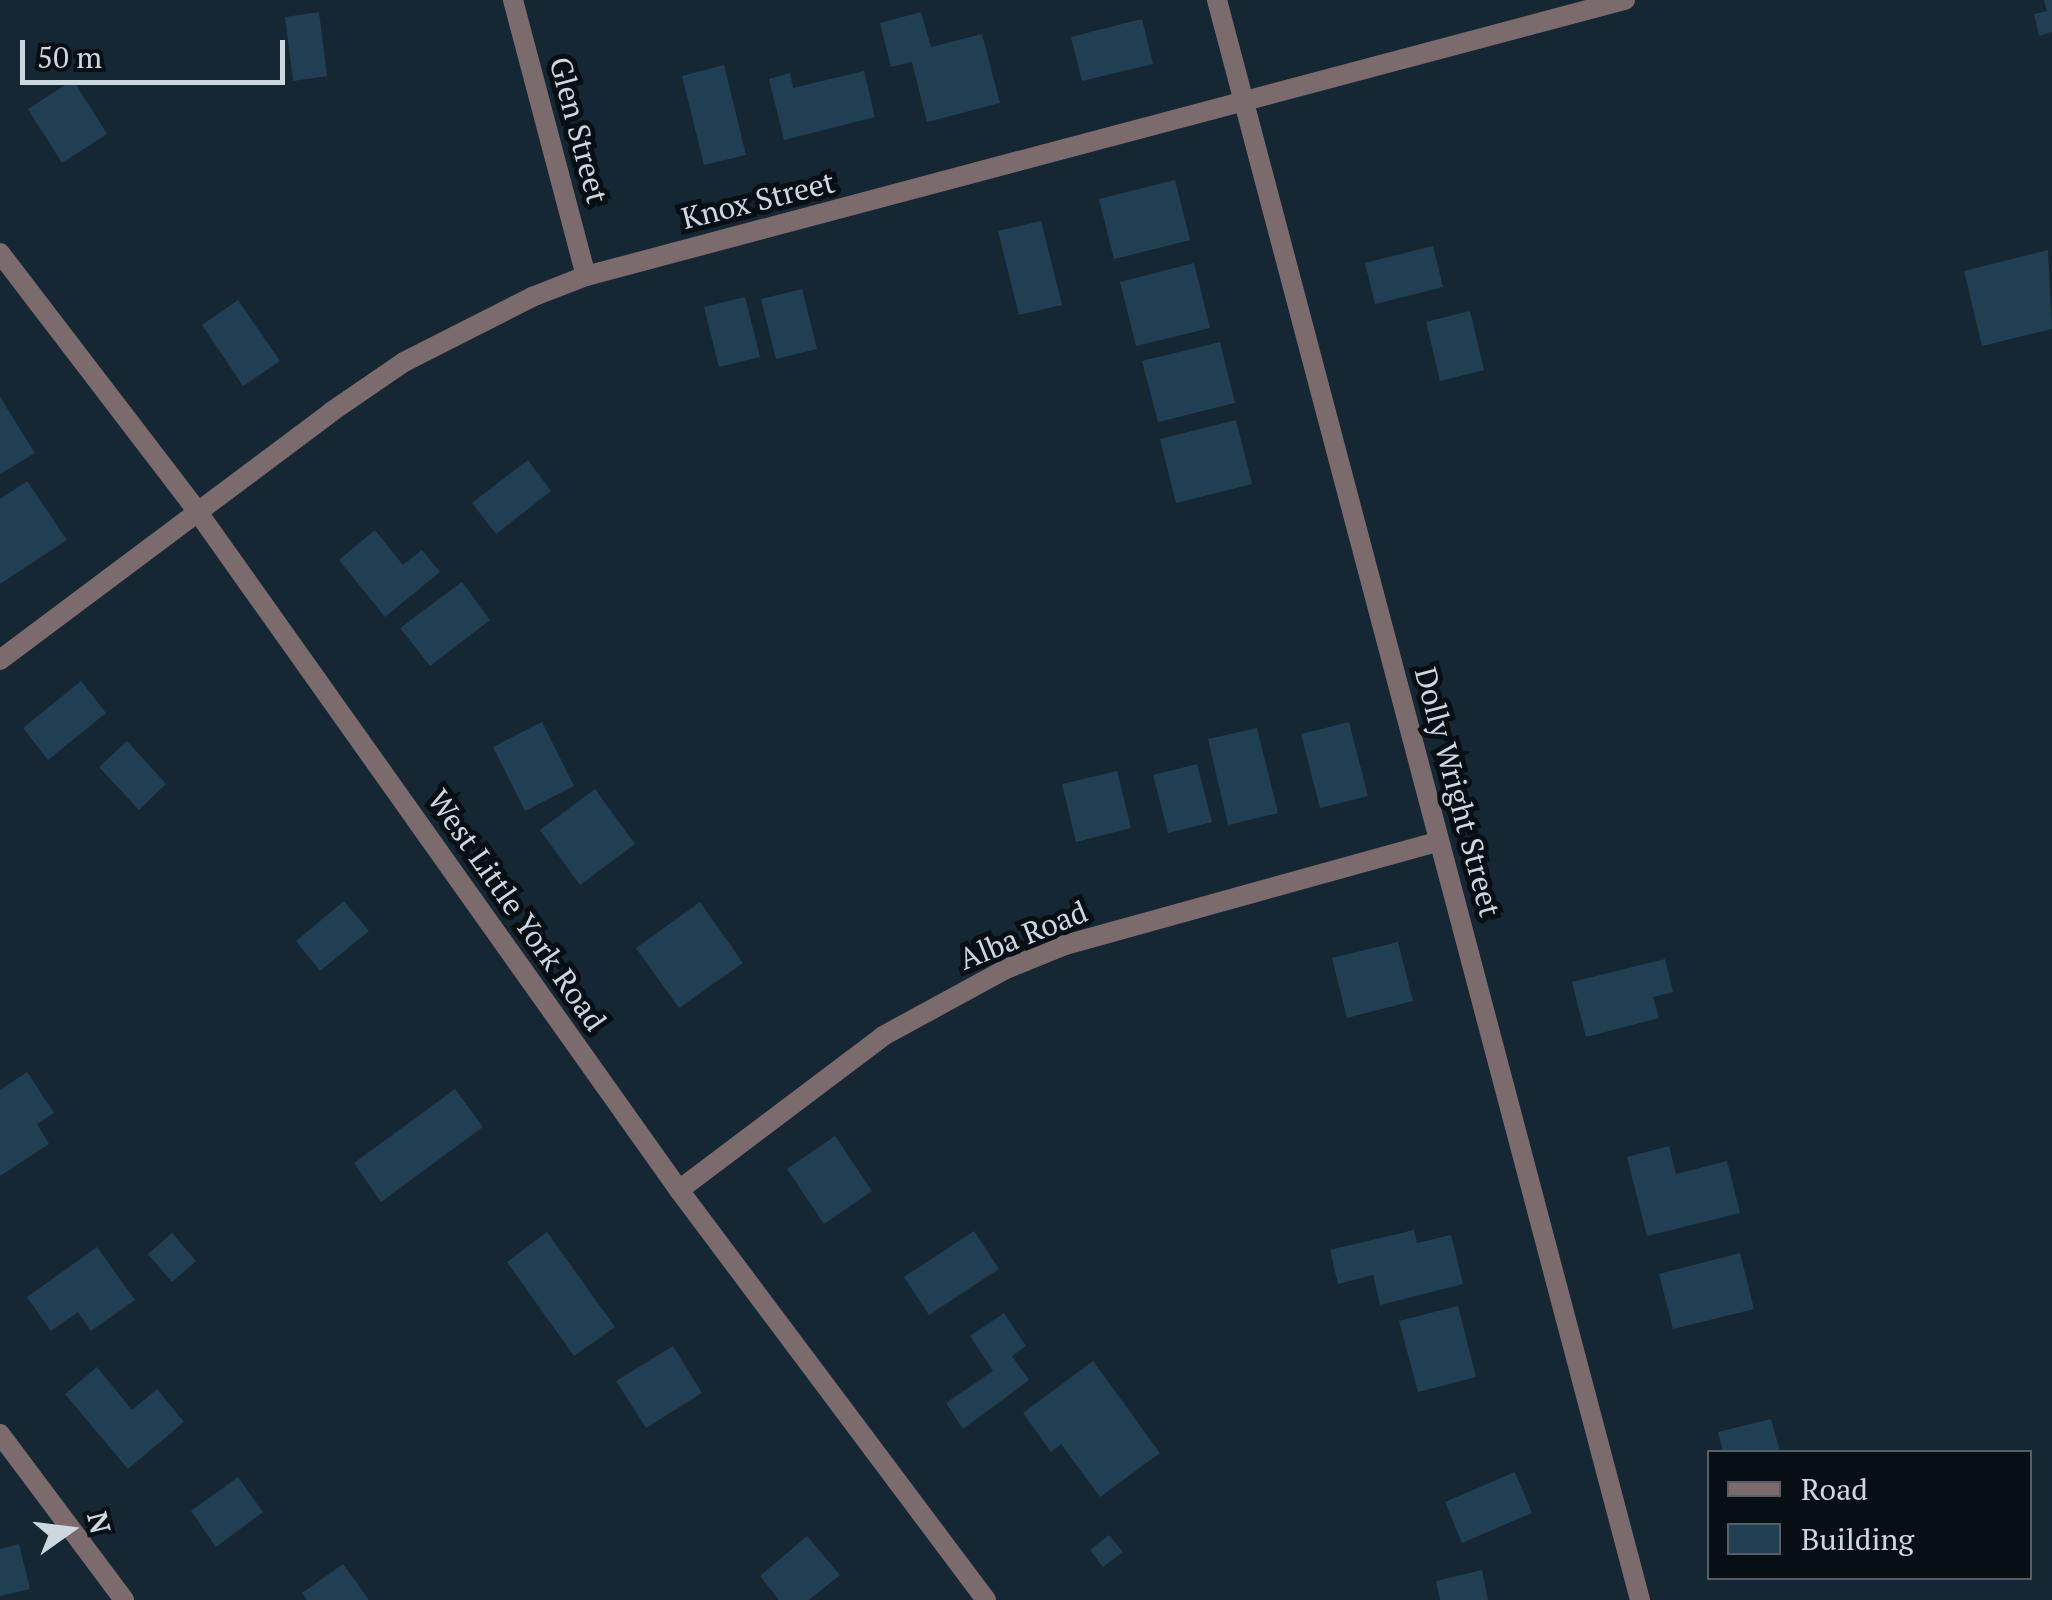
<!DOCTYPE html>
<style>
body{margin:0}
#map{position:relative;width:2052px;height:1600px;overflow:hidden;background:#152733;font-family:"PT Serif",serif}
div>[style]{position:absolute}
.building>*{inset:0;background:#213f52}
.minor>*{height:20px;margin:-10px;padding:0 10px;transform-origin:10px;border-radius:10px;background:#7c6b6c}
.tertiary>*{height:20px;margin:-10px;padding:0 10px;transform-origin:10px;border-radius:10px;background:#7c6b6c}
span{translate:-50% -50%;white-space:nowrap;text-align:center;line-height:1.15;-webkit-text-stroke:10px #080f14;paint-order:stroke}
.street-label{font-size:30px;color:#ccd7df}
.legend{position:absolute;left:1707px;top:1450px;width:325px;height:130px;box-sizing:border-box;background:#080f14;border:2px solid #565f65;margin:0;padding:12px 18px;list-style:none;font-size:30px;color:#ccd7df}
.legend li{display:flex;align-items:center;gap:20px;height:50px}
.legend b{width:50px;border:2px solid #565f65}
.north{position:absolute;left:20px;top:1480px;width:100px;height:100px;-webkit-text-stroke:8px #080f14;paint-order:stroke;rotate:76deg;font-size:28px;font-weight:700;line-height:40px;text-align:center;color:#ccd7df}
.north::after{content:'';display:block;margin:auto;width:35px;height:45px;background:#ccd7df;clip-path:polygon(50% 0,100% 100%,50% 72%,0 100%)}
.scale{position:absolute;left:20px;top:40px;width:265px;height:45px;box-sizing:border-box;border:5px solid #ccd7df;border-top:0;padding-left:12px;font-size:30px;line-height:35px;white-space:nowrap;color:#ccd7df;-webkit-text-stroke:8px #080f14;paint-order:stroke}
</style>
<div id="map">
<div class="building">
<div style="clip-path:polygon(2044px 0,2052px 0,2052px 32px,2039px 36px,2034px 14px,2047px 11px)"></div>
<div style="clip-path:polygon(319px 12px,327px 76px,293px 81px,285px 17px)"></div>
<div style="clip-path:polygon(921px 12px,931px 47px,982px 34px,1000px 103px,927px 122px,912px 62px,891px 67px,880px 23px)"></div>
<div style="clip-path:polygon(1142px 19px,1153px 64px,1082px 81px,1071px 37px)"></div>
<div style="clip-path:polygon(724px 65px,746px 155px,704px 165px,682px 76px)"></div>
<div style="clip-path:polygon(864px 71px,875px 117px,784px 140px,769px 79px,790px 73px,793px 88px)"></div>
<div style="clip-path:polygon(73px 80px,107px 134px,62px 163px,28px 109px)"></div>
<div style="clip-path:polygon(1175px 180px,1190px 240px,1114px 259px,1099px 199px)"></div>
<div style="clip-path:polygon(1041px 221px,1062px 305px,1019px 315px,998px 231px)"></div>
<div style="clip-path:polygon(1433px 246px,1443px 287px,1375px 304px,1365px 263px)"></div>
<div style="clip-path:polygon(2048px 250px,2052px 329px,1982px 346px,1964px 271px)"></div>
<div style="clip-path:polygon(1194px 263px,1210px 328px,1136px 346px,1120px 282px)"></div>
<div style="clip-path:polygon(802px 289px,817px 349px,776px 359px,761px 299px)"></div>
<div style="clip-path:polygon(745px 297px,760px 357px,719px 367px,704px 307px)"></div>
<div style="clip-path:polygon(238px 300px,280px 361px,243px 386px,202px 325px)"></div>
<div style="clip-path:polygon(1470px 311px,1484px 370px,1440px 381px,1426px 322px)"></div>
<div style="clip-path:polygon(1220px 342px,1235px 403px,1158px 422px,1142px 361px)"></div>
<div style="clip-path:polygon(0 397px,35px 453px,0 474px)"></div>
<div style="clip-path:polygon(1236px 420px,1252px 484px,1176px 503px,1160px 439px)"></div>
<div style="clip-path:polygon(528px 460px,551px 491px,496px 534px,472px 503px)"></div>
<div style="clip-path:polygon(27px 481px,67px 540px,0 584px,0 499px)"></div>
<div style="clip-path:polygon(375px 530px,403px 565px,422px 550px,440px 572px,385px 617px,339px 560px)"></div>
<div style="clip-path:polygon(462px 582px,490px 620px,430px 666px,400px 628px)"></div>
<div style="clip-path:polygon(81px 681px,106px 713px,48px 760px,23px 728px)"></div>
<div style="clip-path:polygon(542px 722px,574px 786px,525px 811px,493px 747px)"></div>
<div style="clip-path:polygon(1349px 722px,1368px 796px,1320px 808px,1301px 734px)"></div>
<div style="clip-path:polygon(1257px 728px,1278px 813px,1228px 825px,1208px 739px)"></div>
<div style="clip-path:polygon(127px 741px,166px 784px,139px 810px,99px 767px)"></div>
<div style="clip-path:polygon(1197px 764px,1212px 822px,1168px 833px,1153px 775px)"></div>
<div style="clip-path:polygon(1117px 771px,1131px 828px,1076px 842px,1062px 784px)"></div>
<div style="clip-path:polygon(595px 789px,635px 844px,580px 885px,540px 830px)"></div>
<div style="clip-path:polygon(344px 901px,369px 931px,320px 971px,296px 941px)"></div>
<div style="clip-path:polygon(700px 902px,743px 963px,679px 1008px,636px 948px)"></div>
<div style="clip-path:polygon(1398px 942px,1413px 1001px,1347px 1018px,1332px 958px)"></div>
<div style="clip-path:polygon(1665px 959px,1673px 992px,1653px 997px,1659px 1018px,1586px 1037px,1572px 982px)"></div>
<div style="clip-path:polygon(27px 1072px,54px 1113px,37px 1124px,49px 1144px,0 1176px,0 1090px)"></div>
<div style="clip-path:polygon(455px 1089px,483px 1127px,381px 1202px,354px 1163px)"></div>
<div style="clip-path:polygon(835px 1136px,872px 1191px,824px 1224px,787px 1169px)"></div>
<div style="clip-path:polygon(1669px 1146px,1676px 1174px,1727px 1161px,1740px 1213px,1647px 1236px,1627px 1157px)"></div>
<div style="clip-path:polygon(1414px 1230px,1417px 1243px,1451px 1235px,1463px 1284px,1380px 1305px,1373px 1275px,1338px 1284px,1330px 1250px)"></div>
<div style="clip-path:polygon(974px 1231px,999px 1269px,929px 1315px,904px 1277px)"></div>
<div style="clip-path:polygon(547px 1232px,615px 1327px,574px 1356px,507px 1262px)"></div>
<div style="clip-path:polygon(172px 1233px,196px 1261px,172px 1282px,148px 1254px)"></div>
<div style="clip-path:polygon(97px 1247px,135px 1300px,91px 1331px,78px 1312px,51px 1331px,27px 1297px)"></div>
<div style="clip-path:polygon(1740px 1253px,1754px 1309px,1673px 1329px,1659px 1274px)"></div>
<div style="clip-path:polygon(1458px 1306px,1476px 1377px,1418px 1392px,1399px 1321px)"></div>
<div style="clip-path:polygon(1004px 1313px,1026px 1346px,1012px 1356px,1029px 1380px,963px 1429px,946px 1403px,993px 1371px,970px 1336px)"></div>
<div style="clip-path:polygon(673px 1346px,702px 1393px,646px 1428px,616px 1381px)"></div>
<div style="clip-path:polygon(1093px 1361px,1160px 1453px,1100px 1497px,1061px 1444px,1051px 1452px,1023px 1413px)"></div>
<div style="clip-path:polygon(97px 1367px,132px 1410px,157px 1389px,184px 1422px,128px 1469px,65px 1394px)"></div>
<div style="clip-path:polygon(1771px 1419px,1780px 1452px,1723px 1452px,1718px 1432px)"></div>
<div style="clip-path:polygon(1515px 1472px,1532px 1513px,1462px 1543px,1445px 1502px)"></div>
<div style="clip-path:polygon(238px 1477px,263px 1512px,216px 1547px,191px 1511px)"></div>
<div style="clip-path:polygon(1109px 1535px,1123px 1552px,1103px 1567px,1090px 1550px)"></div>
<div style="clip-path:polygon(807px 1536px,840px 1575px,809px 1600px,779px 1600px,760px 1576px)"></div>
<div style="clip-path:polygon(19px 1544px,30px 1589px,0 1596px,0 1549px)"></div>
<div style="clip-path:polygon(343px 1564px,369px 1600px,307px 1600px,302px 1593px)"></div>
<div style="clip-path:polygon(1482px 1570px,1488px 1600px,1440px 1600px,1436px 1581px)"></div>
</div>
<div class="minor">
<div style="left:513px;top:0;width:285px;rotate:75.2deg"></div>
<div style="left:0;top:660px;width:414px;rotate:-36.8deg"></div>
<div style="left:331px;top:412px;width:88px;rotate:-34.4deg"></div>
<div style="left:404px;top:362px;width:144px;rotate:-26.9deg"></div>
<div style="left:532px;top:297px;width:58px;rotate:-21.3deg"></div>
<div style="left:586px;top:276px;width:1075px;rotate:-14.88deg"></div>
<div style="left:679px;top:1190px;width:256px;rotate:-37deg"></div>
<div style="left:883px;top:1036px;width:140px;rotate:-28.6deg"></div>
<div style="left:1006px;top:969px;width:64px;rotate:-22.1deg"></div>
<div style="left:1065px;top:945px;width:388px;rotate:-15.5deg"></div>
<div style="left:0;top:1434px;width:207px;rotate:53.2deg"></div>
</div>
<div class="tertiary">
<div style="left:1217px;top:0;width:1655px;rotate:75.19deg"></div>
<div style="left:0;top:253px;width:325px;rotate:52.6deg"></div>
<div style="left:197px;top:511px;width:833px;rotate:54.63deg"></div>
<div style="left:679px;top:1190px;width:512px;rotate:53.17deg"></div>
</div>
<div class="street-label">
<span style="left:579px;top:130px;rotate:75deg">Glen Street</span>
<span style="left:758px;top:200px;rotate:-14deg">Knox Street</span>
<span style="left:1458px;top:792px;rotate:75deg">Dolly Wright Street</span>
<span style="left:517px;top:910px;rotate:55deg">West Little York Road</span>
<span style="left:1023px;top:935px;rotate:-22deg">Alba Road</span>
</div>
<ul class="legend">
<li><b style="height:12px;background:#7c6b6c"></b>Road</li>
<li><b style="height:28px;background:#213f52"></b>Building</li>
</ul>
<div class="north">N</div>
<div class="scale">50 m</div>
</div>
